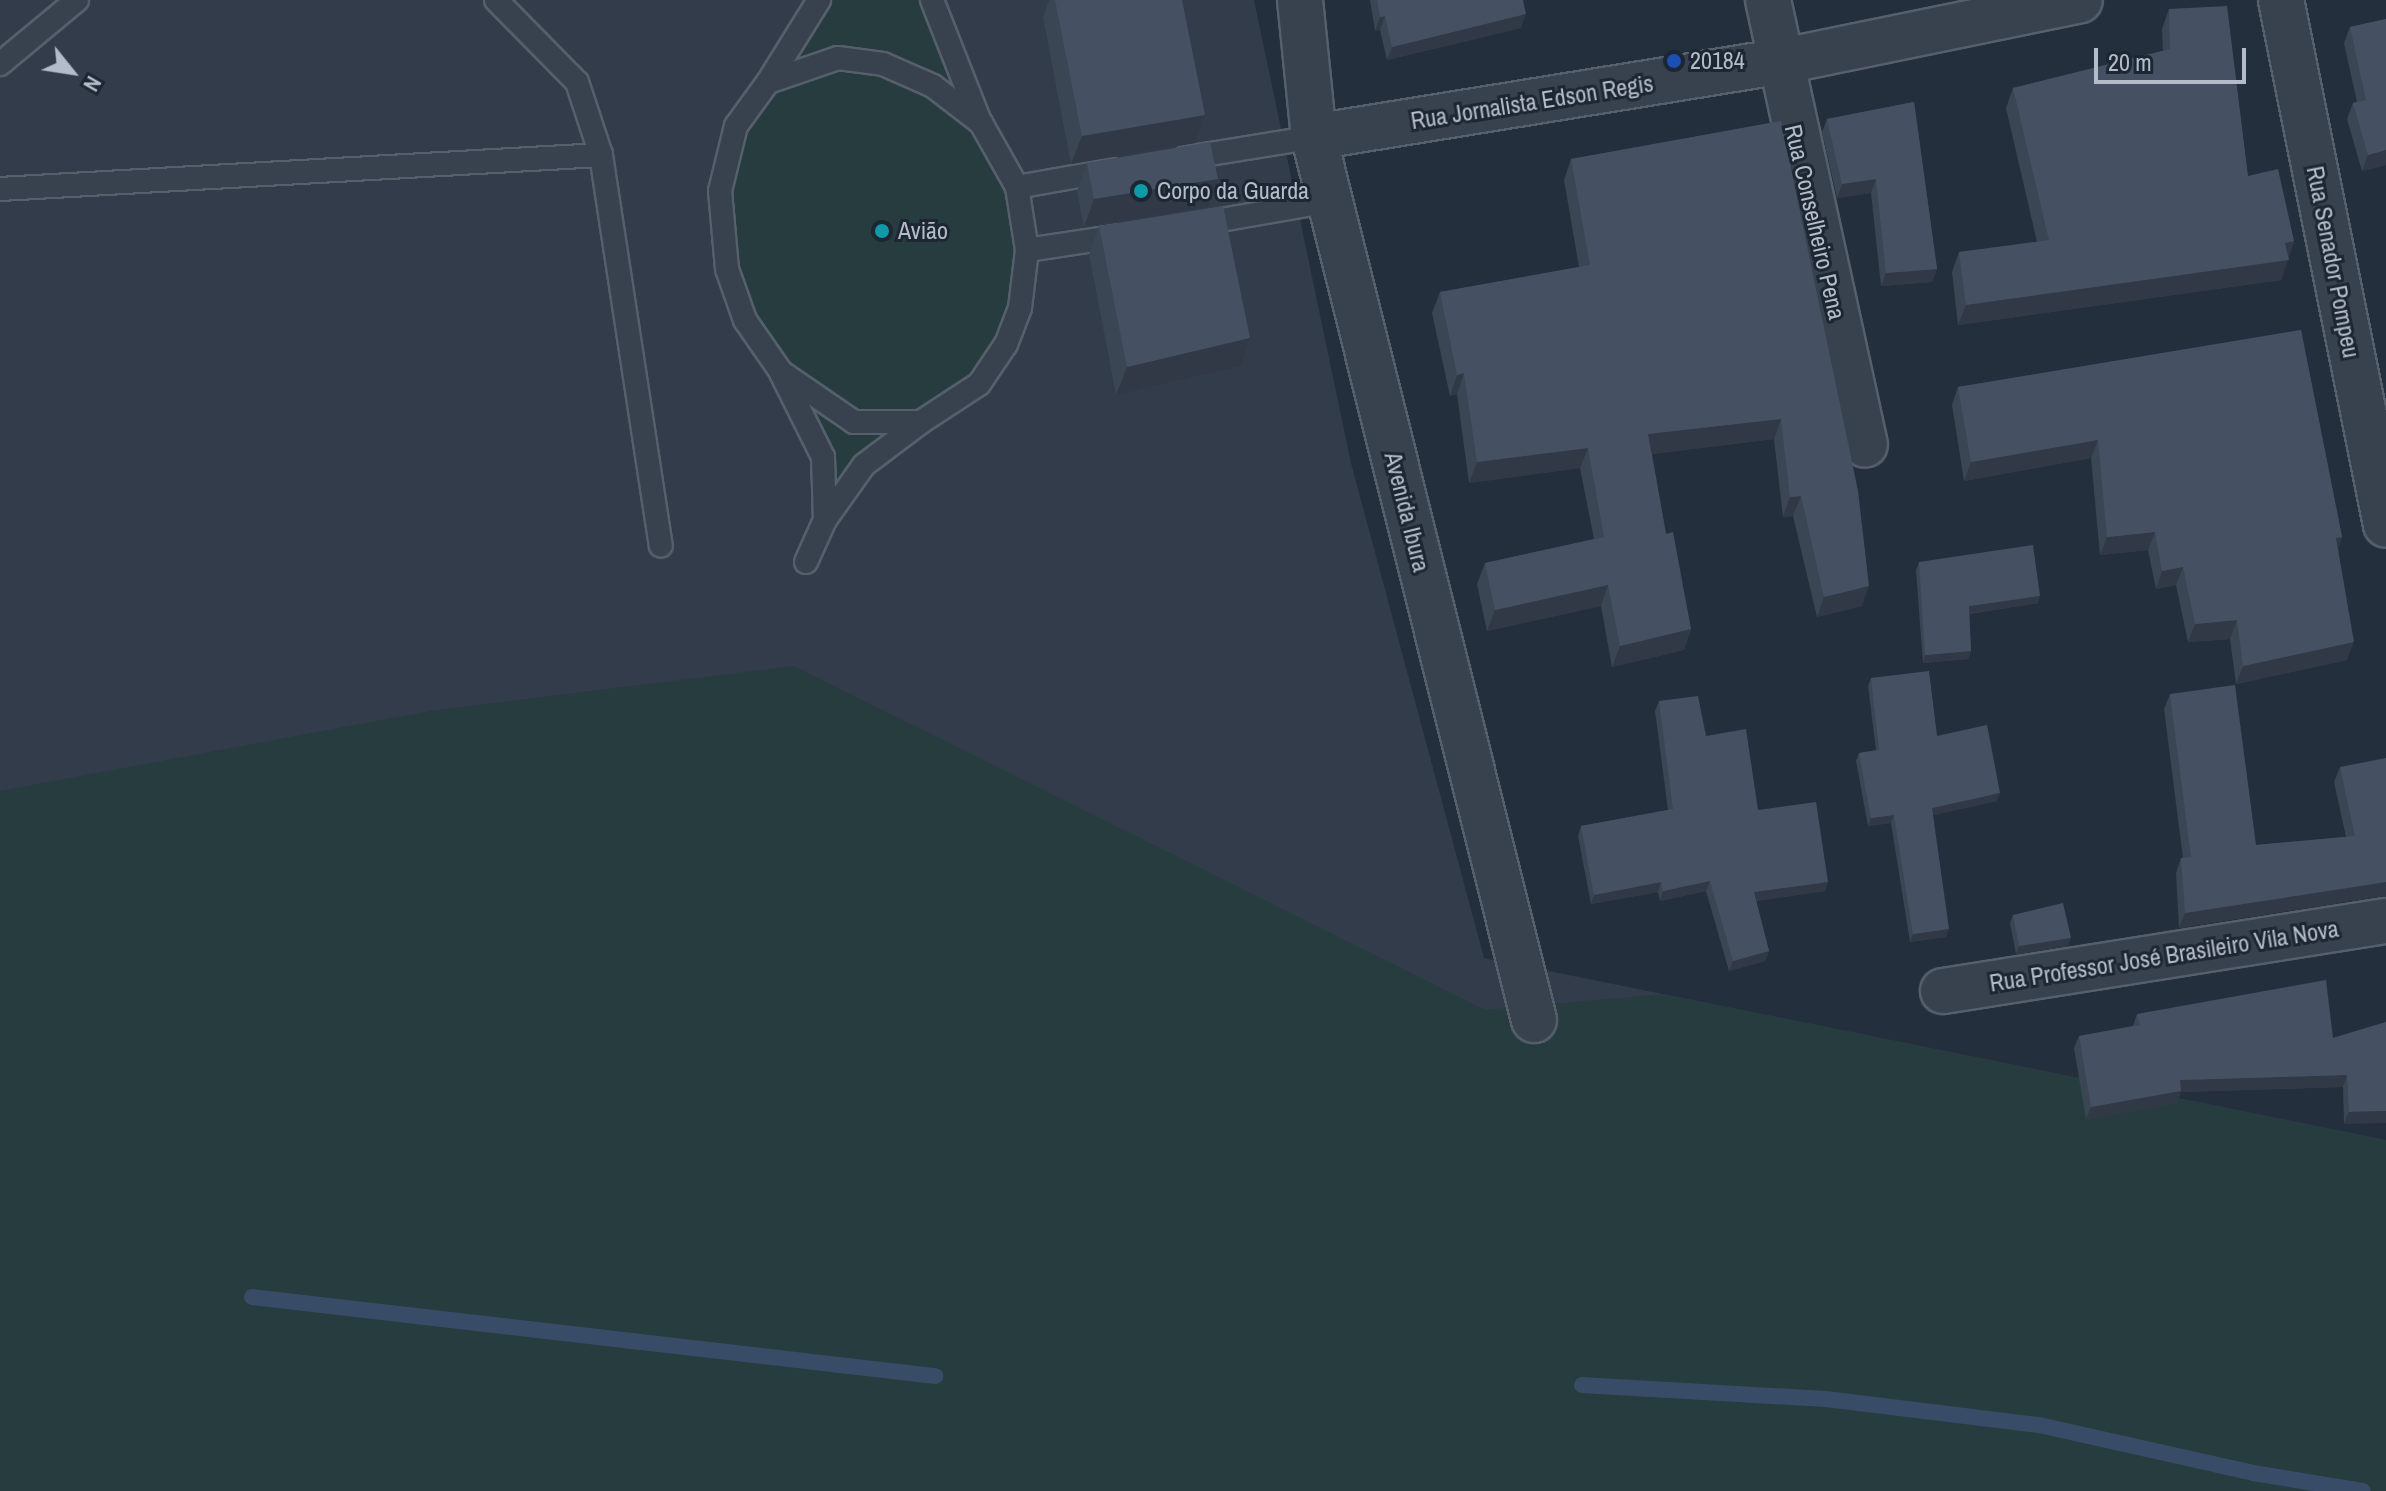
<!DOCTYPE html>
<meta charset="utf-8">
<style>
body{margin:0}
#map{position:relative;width:2386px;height:1491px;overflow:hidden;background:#242f3e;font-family:"Archivo Narrow",sans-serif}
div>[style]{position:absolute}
.airport>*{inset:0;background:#323c4b}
.green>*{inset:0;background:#263c3f}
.stream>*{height:16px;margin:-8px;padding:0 8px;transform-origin:8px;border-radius:8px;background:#394c67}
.roads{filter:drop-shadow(2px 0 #565f6c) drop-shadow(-2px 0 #565f6c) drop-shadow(0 2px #565f6c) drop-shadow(0 -2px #565f6c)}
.lane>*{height:22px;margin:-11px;padding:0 11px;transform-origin:11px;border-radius:11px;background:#38414e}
.street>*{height:44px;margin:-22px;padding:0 22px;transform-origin:22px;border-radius:22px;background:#38414e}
.wall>*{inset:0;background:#3b4654}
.shaded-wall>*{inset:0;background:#303945}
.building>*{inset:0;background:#455162}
.dots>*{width:22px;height:22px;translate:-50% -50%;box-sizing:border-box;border:4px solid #1d2633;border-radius:50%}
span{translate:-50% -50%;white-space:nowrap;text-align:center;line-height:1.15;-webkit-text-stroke:6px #1d2633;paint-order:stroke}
.poi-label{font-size:24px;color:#b4bcc9}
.left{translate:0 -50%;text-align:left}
.street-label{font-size:24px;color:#b4bcc9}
.north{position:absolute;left:32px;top:32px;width:80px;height:80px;-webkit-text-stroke:6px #1d2633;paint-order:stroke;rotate:120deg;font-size:22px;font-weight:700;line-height:32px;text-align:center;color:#b4bcc9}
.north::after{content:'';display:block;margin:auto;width:28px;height:36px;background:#b4bcc9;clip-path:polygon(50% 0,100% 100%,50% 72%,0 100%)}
.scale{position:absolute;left:2094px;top:48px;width:152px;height:36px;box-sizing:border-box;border:4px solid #b4bcc9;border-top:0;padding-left:10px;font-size:24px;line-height:28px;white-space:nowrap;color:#b4bcc9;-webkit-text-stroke:6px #1d2633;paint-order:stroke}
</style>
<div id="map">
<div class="airport">
<div style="clip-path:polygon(0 0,1254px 0,1351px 463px,1484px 958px,2386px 1140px,2386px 1491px,0 1491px)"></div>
</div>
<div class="green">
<div style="clip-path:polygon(819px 0,932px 0,1017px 187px,1027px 250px,1006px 344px,825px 520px,823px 457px,745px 320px,720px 191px,736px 126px)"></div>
<div style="clip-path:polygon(794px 666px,1485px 1010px,1664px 994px,2386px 1140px,2386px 1491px,0 1491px,0 791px,436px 710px)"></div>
</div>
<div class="stream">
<div style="left:252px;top:1297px;width:688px;rotate:6.6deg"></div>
<div style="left:1582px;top:1385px;width:244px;rotate:3.3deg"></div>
<div style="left:1826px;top:1399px;width:215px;rotate:7deg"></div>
<div style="left:2039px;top:1425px;width:219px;rotate:12.6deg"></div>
<div style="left:2253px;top:1473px;width:111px;rotate:9.3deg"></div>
</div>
<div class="roads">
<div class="lane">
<div style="left:496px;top:0;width:115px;rotate:45.4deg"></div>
<div style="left:577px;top:82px;width:77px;rotate:71.8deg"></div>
<div style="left:601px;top:155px;width:395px;rotate:81.3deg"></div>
<div style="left:932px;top:0;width:131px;rotate:68.5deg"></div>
<div style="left:838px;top:58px;width:45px;rotate:7.6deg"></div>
<div style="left:883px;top:64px;width:55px;rotate:23.7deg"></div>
<div style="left:933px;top:86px;width:61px;rotate:37.6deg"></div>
<div style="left:981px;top:123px;width:73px;rotate:60.6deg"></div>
<div style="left:1017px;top:187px;width:64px;rotate:81deg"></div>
<div style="left:1027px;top:250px;width:58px;rotate:96.9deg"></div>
<div style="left:1020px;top:308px;width:39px;rotate:111deg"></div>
<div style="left:1006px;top:344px;width:48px;rotate:124deg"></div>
<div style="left:979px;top:384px;width:69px;rotate:146.8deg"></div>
<div style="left:921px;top:422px;width:67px;rotate:180deg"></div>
<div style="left:854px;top:422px;width:88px;rotate:-145.6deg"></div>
<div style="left:781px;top:372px;width:63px;rotate:-124.7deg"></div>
<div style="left:745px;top:320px;width:54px;rotate:-109.4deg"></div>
<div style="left:727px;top:269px;width:78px;rotate:-95.1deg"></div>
<div style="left:720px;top:191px;width:67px;rotate:-76.2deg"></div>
<div style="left:736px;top:126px;width:54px;rotate:-54deg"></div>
<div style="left:768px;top:82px;width:74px;rotate:-18.9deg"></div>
<div style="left:0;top:64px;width:100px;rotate:-39.7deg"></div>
<div style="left:768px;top:82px;width:97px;rotate:-58.1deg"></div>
<div style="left:1185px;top:158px;width:131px;rotate:-9.2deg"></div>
<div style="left:1017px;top:187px;width:97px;rotate:-10.1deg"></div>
<div style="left:0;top:189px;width:602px;rotate:-3.24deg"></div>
<div style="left:1198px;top:224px;width:134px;rotate:-9.9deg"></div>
<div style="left:1027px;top:250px;width:95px;rotate:-8.5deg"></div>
<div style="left:781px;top:373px;width:94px;rotate:63.4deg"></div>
<div style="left:823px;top:457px;width:63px;rotate:88.2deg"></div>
<div style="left:825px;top:520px;width:67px;rotate:-54.7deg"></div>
<div style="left:864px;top:465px;width:71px;rotate:-37deg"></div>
<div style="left:806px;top:562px;width:46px;rotate:-65.7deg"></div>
</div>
<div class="street">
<div style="left:1300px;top:0;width:138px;rotate:84.2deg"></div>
<div style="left:1314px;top:137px;width:910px;rotate:76.01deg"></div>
<div style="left:1768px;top:0;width:455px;rotate:77.7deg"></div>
<div style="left:2281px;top:0;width:535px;rotate:78.69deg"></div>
<div style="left:1314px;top:137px;width:471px;rotate:-9.2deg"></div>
<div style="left:1779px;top:62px;width:307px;rotate:-11.6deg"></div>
<div style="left:1943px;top:991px;width:448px;rotate:-9deg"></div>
</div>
</div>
<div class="wall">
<div style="clip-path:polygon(1049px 0,1182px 0,1195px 143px,1071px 164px,1043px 17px)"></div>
<div style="clip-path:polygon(1370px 0,1523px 0,1521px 28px,1387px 60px,1380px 30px,1375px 31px)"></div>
<div style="clip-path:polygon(2169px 9px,2248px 176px,2294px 241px,2281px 280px,1958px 325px,1952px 272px,1959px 252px,2037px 242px,2006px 108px,2013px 88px,2163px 51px,2162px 29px)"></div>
<div style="clip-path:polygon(2386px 19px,2386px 165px,2362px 171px,2347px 119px,2353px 103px,2357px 102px,2344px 43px,2350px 27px)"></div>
<div style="clip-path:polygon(1914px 102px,1937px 269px,1932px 282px,1881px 286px,1871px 193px,1837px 198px,1822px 132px,1827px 119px)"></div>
<div style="clip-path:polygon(1781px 121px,1862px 606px,1817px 617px,1793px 516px,1783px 517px,1774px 439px,1652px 454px,1666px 534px,1691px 629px,1684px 650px,1612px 667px,1601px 606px,1487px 631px,1477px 584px,1485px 563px,1594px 539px,1580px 468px,1469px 483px,1457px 394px,1450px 396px,1432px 313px,1440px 292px,1579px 267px,1564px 180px,1571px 159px)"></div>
<div style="clip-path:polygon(1087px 163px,1218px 179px,1208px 207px,1084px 227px,1077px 191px)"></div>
<div style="clip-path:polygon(1099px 226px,1240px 366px,1116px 395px,1089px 254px)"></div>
<div style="clip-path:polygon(2301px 330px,2342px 537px,2338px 548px,2347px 660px,2236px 684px,2230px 639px,2188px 642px,2176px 585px,2156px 589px,2148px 550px,2100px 555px,2091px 458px,1964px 481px,1952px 405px,1958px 387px)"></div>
<div style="clip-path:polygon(1919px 562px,2038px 603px,1969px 614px,1971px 651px,1968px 659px,1923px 663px,1916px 570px)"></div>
<div style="clip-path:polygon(1871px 678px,1937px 736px,1997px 801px,1933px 815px,1946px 937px,1910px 942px,1891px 823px,1868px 826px,1856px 761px,1859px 753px,1876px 750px,1868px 686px)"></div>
<div style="clip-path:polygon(2170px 694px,2256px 845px,2346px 837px,2334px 782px,2340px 767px,2382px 896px,2179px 928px,2176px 873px,2181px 858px,2183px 858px,2164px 709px)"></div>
<div style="clip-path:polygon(1659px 701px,1706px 736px,1758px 810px,1825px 891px,1756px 901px,1769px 951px,1765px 961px,1729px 971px,1706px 891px,1660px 901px,1658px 892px,1591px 904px,1578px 836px,1581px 826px,1668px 810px,1655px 711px)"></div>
<div style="clip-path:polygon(2013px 915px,2068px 946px,2016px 954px,2010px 923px)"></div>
<div style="clip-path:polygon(2137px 1014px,2333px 1038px,2386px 1022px,2344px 1124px,2343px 1087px,2181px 1092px,2177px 1103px,2086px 1119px,2074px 1048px,2079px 1036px,2133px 1026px)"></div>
</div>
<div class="shaded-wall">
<div style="clip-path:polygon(1526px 14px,1521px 28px,1387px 60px,1392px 47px)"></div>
<div style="clip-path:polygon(1385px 16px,1380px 30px,1375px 31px,1380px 17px)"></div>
<div style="clip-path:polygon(1205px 115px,1195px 143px,1071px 164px,1082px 136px)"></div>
<div style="clip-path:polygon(2386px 150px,2386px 165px,2362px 171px,2368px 155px)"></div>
<div style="clip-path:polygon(1218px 179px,1208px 207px,1084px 227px,1094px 199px)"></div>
<div style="clip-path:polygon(1876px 179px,1871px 193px,1837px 198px,1842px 184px)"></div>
<div style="clip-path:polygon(2294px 241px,2281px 280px,1958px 325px,1966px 305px)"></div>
<div style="clip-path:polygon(1937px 269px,1932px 282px,1881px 286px,1886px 273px)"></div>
<div style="clip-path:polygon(1250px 338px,1240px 366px,1116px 395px,1127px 367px)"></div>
<div style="clip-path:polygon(1464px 373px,1457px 394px,1450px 396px,1457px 375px)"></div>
<div style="clip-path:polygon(1781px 419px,1774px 439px,1641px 455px,1648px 434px)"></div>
<div style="clip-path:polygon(2098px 440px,2091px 458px,1964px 481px,1971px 462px)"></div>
<div style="clip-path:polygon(1588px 448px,1580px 468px,1469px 483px,1477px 462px)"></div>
<div style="clip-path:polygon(1801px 496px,1793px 516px,1783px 517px,1790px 497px)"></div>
<div style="clip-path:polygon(2155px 532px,2148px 550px,2100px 555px,2107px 537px)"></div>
<div style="clip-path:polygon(2342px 537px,2336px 555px,2336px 538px)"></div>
<div style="clip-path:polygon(2183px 567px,2176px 585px,2156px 589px,2162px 571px)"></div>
<div style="clip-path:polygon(1608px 585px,1601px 606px,1487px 631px,1495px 610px)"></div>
<div style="clip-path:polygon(1869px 586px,1862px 606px,1817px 617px,1824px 597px)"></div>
<div style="clip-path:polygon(2040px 596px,2038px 603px,1966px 614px,1969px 606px)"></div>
<div style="clip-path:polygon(2237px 620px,2230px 639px,2188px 642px,2195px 624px)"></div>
<div style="clip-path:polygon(1691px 629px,1684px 650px,1612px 667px,1620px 646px)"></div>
<div style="clip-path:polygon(2354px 642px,2347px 660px,2236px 684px,2243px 666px)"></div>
<div style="clip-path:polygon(1971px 651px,1968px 659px,1923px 663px,1925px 655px)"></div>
<div style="clip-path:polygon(2000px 793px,1997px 801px,1930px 816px,1932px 808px)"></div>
<div style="clip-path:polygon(1894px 815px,1891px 823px,1868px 826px,1871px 818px)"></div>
<div style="clip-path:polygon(1710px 881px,1706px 891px,1660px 901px,1663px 891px)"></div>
<div style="clip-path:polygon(1661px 882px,1658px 892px,1591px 904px,1594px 895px)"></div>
<div style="clip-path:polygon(1828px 882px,1825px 891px,1751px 902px,1754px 892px)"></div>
<div style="clip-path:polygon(2386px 882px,2386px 897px,2382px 896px,2179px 928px,2185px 913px)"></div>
<div style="clip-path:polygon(1949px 929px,1946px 937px,1910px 942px,1913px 934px)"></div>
<div style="clip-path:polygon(2071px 938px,2068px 946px,2016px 954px,2019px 946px)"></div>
<div style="clip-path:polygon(1769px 951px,1765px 961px,1729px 971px,1733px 961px)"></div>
<div style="clip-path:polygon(2347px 1075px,2343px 1087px,2181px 1092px,2177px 1103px,2086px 1119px,2091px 1107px,2180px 1080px)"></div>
<div style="clip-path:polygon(2386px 1111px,2386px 1123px,2344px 1124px,2349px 1112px)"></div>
</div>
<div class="building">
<div style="clip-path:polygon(1055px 0,1182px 0,1205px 115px,1082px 136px)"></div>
<div style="clip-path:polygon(1377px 0,1523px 0,1526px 14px,1392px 47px,1385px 16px,1380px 17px)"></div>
<div style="clip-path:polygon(2227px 6px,2248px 176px,2278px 169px,2294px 241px,2285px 243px,2289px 260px,1966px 305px,1959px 252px,2049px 240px,2013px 88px,2170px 49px,2169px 9px)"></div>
<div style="clip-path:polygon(2386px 19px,2386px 150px,2368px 155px,2353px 103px,2366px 100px,2350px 27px)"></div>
<div style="clip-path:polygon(1914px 102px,1937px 269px,1886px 273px,1876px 179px,1842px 184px,1827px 119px)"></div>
<div style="clip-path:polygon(1781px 121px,1858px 491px,1869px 586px,1824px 597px,1801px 496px,1790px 497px,1781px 419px,1648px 434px,1666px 534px,1673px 532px,1691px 629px,1620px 646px,1608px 585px,1495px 610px,1485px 563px,1604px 537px,1588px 448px,1477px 462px,1464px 373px,1457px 375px,1440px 292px,1590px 265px,1571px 159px)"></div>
<div style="clip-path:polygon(1210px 142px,1218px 179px,1094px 199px,1087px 163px)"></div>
<div style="clip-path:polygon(1223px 206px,1250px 338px,1127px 367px,1099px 226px)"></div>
<div style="clip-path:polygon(2301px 330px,2342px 537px,2336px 538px,2354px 642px,2243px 666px,2237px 620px,2195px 624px,2183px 567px,2162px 571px,2155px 532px,2107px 537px,2098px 440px,1971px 462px,1958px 387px)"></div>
<div style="clip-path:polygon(2033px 545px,2040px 596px,1969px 606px,1971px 651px,1925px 655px,1919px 562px)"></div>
<div style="clip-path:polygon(1929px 671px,1937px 736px,1987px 725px,2000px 793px,1932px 808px,1949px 929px,1913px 934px,1894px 815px,1871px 818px,1859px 753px,1879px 750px,1871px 678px)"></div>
<div style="clip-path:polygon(2235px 685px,2256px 845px,2355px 836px,2340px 767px,2386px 758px,2386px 882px,2185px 913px,2181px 858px,2191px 857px,2170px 694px)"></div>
<div style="clip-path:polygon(1698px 696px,1706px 736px,1746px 729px,1758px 810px,1816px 802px,1828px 882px,1754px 892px,1769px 951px,1733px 961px,1710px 881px,1663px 891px,1661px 882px,1594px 895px,1581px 826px,1673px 809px,1659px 701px)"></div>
<div style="clip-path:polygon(2063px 903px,2071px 938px,2019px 946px,2013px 915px)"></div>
<div style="clip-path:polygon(2326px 980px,2333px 1038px,2386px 1022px,2386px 1111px,2349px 1112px,2347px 1075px,2180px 1080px,2181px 1091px,2091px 1107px,2079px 1036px,2140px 1025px,2137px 1014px)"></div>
</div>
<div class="dots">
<div style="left:1674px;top:61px;background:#1a4fb4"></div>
<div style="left:1141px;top:191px;background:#0f9aa8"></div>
<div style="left:882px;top:231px;background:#0f9aa8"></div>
</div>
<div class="poi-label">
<span class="left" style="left:1690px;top:61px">20184</span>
<span class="left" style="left:1157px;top:191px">Corpo da Guarda</span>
<span class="left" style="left:898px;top:231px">Avião</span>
</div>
<div class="street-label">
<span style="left:1532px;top:102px;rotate:-9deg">Rua Jornalista Edson Regis</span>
<span style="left:1815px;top:222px;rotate:77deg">Rua Conselheiro Pena</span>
<span style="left:2333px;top:262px;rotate:79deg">Rua Senador Pompeu</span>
<span style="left:1407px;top:512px;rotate:76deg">Avenida Ibura</span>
<span style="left:2164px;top:956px;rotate:-9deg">Rua Professor José Brasileiro Vila Nova</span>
</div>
<div class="north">N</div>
<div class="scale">20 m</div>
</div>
